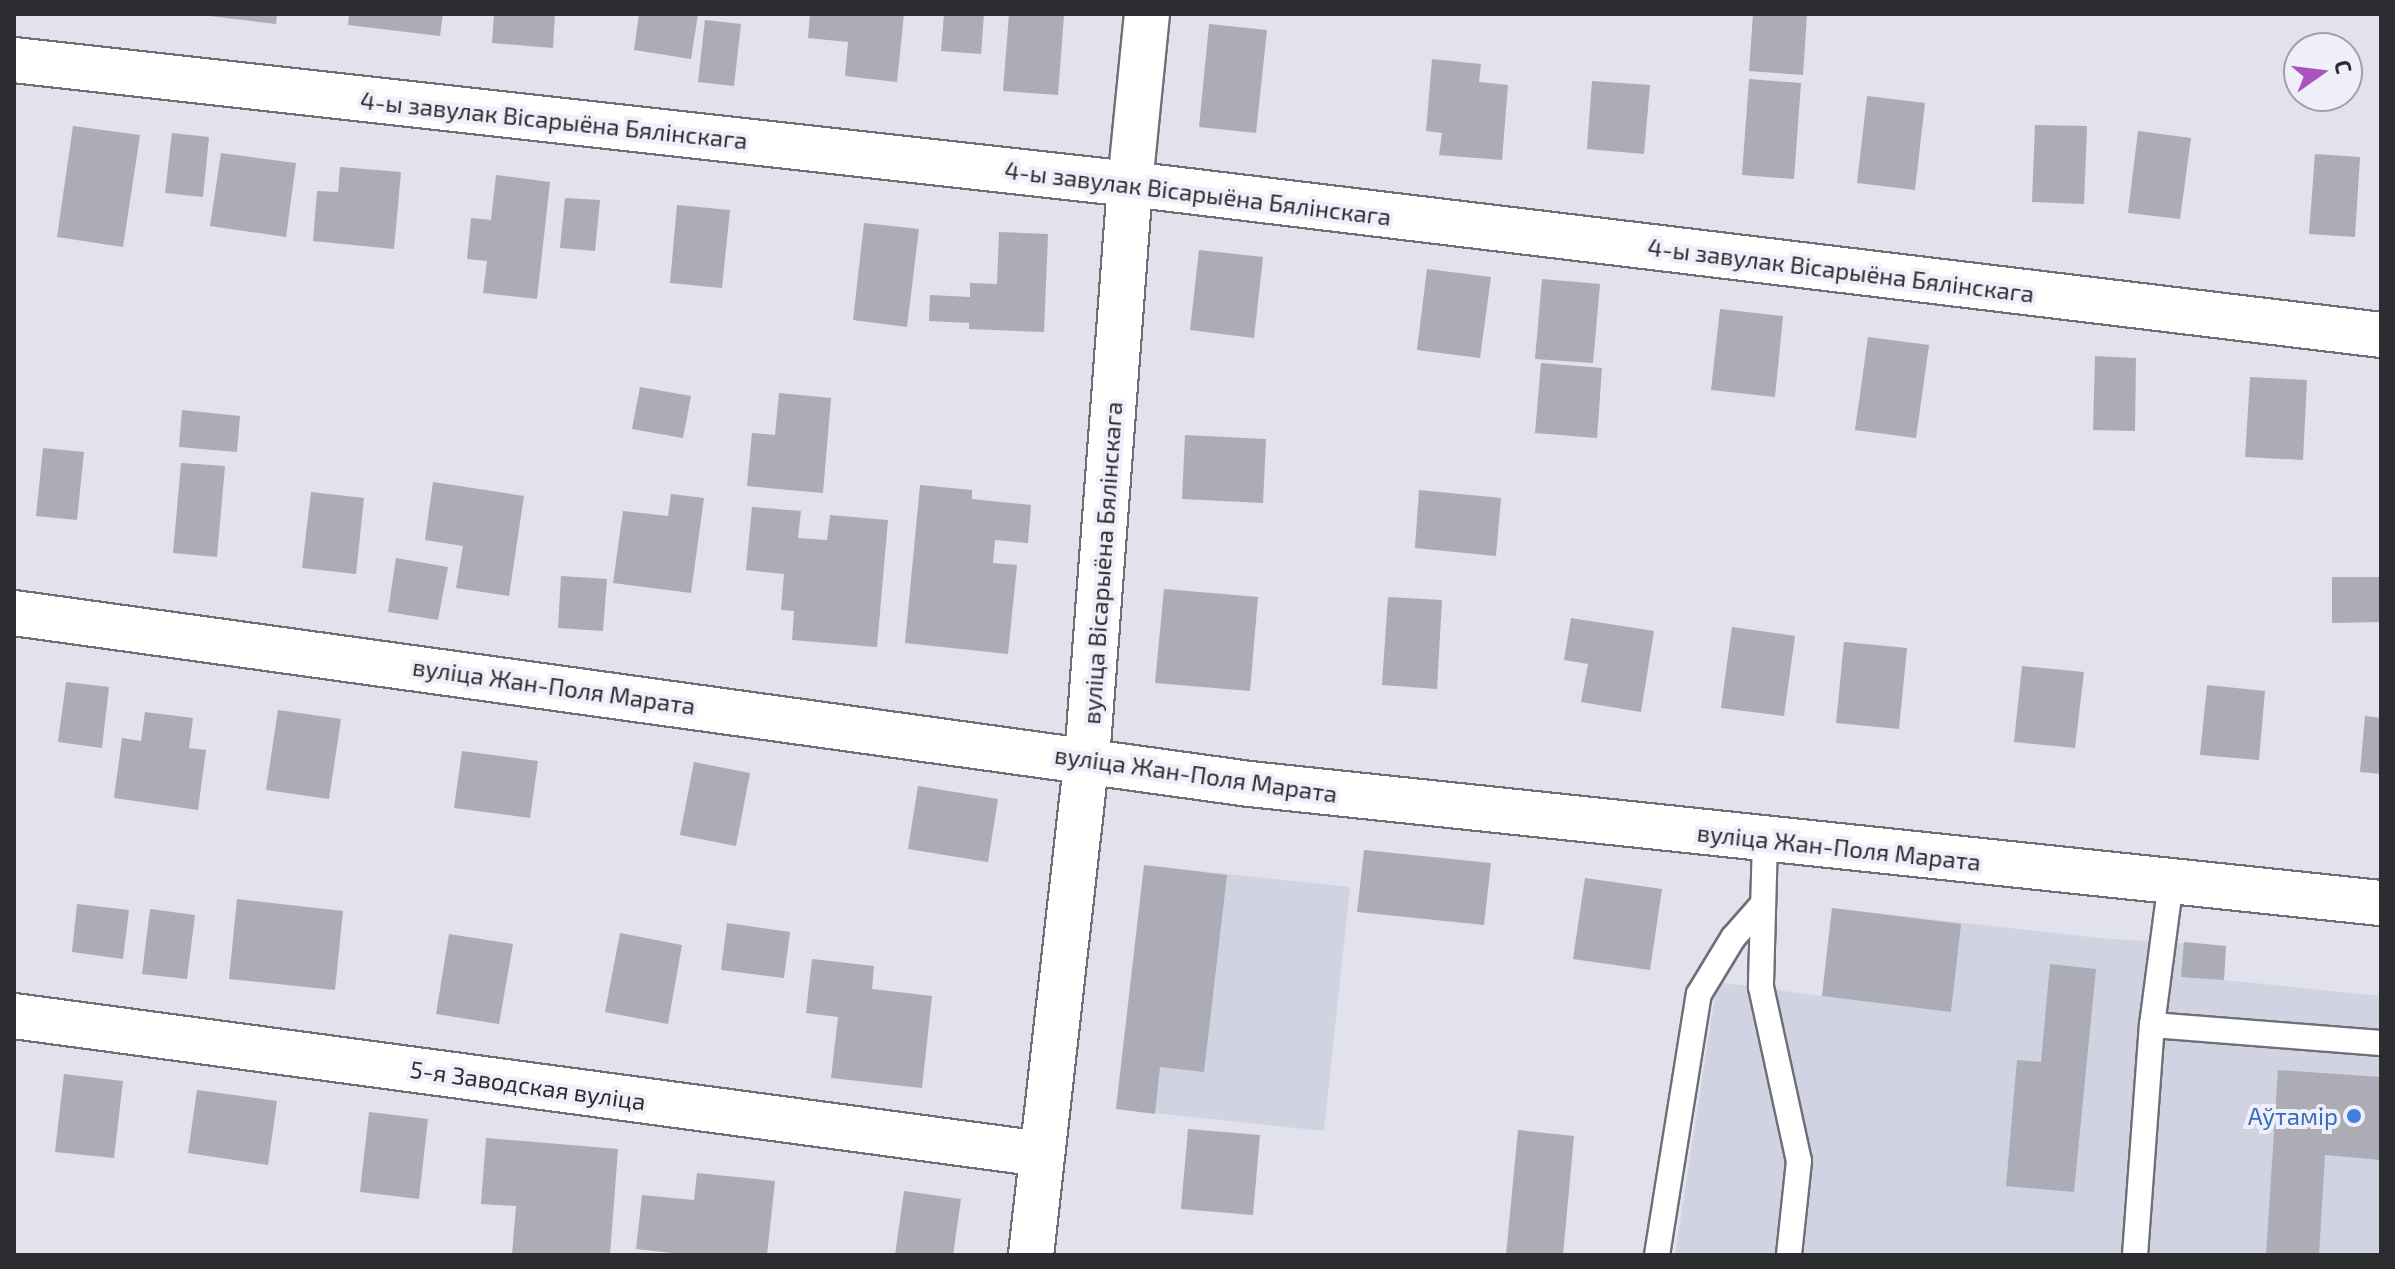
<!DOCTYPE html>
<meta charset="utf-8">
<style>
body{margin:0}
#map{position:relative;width:2395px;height:1269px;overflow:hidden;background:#e1e2eb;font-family:"Exo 2",sans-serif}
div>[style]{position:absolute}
.built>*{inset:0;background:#d1d3e3}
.building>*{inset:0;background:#abacb5}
.roads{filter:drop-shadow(2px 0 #6e6f77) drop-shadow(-2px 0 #6e6f77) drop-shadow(0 2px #6e6f77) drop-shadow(0 -2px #6e6f77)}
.lane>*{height:24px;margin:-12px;padding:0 12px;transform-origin:12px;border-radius:12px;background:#fff}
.street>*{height:44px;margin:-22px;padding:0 22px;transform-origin:22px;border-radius:22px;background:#fff}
.secondary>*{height:44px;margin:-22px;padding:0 22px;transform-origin:22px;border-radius:22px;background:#fff}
.dots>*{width:22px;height:22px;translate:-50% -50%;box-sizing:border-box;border:4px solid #eeeff9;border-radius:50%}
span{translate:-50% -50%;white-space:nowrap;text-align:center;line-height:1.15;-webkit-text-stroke:8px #eeeff9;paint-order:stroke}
.street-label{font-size:24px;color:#2c2d30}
.shop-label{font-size:24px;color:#366cbe}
.right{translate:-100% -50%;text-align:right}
.frame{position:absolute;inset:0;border:16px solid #2c2d30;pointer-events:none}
.north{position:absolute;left:2283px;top:32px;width:80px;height:80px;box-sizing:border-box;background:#eeeff9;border:2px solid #a0a1a9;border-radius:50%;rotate:76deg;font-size:22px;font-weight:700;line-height:32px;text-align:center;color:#2c2d30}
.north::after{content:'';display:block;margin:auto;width:28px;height:36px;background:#ac52bd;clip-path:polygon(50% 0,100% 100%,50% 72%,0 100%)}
</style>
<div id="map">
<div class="built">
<div style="clip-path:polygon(1144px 865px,1350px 887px,1324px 1131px,1116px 1109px)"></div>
<div style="clip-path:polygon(1832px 908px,2098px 938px,2226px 946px,2224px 980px,2381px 996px,2381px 1255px,1675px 1255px,1717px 982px,1822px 996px)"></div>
</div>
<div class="building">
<div style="clip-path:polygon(192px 14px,277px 14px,276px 24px)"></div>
<div style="clip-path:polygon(349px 14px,443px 14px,440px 36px,348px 25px)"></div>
<div style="clip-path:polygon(494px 14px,555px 14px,553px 48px,492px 43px)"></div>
<div style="clip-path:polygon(639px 14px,698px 14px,691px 59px,634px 50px)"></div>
<div style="clip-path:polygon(810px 14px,904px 14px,897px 82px,845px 76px,848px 42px,808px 38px)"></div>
<div style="clip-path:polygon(944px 14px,984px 14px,981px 54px,941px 51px)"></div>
<div style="clip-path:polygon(1009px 14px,1064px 15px,1058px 95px,1003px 91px)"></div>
<div style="clip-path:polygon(1753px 14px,1807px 14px,1803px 75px,1749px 71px)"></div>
<div style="clip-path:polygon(705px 20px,741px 24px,734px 86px,698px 82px)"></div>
<div style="clip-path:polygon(1209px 24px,1267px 30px,1256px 133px,1199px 127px)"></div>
<div style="clip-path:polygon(1432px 59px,1481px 64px,1479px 82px,1508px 85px,1502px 160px,1439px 155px,1442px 133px,1426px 131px)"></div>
<div style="clip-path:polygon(1749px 79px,1801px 83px,1794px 179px,1742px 175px)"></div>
<div style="clip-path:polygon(1592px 81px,1650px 85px,1644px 154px,1587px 149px)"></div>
<div style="clip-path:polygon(1867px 96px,1925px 103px,1915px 190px,1857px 183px)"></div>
<div style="clip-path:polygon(2035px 125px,2087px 126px,2084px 204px,2032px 202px)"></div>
<div style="clip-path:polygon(73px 126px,140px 135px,123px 247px,57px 237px)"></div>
<div style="clip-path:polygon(2138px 131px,2191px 138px,2180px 219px,2128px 213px)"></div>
<div style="clip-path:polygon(172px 133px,209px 137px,203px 197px,165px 193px)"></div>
<div style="clip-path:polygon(221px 153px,296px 163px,286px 237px,210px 226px)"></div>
<div style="clip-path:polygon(2315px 154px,2360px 157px,2355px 237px,2309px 234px)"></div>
<div style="clip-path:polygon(340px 167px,401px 172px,394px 249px,313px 241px,317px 191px,338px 192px)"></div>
<div style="clip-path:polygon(496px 175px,550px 182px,537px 299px,483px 293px,487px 261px,467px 259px,471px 218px,491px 220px)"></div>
<div style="clip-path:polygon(565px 198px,600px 200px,595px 251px,560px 248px)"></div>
<div style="clip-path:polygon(677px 205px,730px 210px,722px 288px,670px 283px)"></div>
<div style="clip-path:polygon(864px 223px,919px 229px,907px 327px,853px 320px)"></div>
<div style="clip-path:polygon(999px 232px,1048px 234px,1044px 332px,969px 329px,969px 323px,929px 321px,930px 295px,970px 297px,970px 283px,997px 284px)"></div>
<div style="clip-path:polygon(1199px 250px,1263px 257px,1254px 338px,1190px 330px)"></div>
<div style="clip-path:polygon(1427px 269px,1491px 277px,1480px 358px,1417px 350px)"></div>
<div style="clip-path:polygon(1542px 279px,1600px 284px,1593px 363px,1535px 359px)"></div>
<div style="clip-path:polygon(1720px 309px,1783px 316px,1775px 397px,1711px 390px)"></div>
<div style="clip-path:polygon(1868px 337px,1929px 345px,1916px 438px,1855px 430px)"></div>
<div style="clip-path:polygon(2095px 356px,2136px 358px,2135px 431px,2093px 430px)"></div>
<div style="clip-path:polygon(1541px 363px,1602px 368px,1597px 438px,1535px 433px)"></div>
<div style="clip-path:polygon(2250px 377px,2307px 380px,2303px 460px,2245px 457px)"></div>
<div style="clip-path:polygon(640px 387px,691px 396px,683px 438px,632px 429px)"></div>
<div style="clip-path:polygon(779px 393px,831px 398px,823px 493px,747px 486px,752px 433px,775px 435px)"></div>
<div style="clip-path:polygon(182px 410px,240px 416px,237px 452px,179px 447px)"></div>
<div style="clip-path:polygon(1185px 435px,1266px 439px,1263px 503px,1182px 499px)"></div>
<div style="clip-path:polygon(43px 448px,84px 452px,77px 520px,36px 516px)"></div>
<div style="clip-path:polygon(181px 463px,225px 466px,217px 557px,173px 553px)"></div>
<div style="clip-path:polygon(433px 482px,524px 496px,509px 596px,456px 588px,463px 546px,425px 540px)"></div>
<div style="clip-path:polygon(920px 485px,972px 490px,972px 499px,1031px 505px,1028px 543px,995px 540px,993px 563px,1017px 565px,1008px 654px,905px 643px)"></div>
<div style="clip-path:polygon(1419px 490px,1501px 498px,1496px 556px,1415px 548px)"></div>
<div style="clip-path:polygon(311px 492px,364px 498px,356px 574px,302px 568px)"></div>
<div style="clip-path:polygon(671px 494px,704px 498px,691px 593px,613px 583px,623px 511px,668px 516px)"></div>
<div style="clip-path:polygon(752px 507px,801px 511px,798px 538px,827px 540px,830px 515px,888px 520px,877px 647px,792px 640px,794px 611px,781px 610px,784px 574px,746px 570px)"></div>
<div style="clip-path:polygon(396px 558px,448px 567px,438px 620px,388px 612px)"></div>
<div style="clip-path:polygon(561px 576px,607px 579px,603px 631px,558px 628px)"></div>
<div style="clip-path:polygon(2332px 577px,2381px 577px,2381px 622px,2332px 623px)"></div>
<div style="clip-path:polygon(1164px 589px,1258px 597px,1250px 691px,1155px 683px)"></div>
<div style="clip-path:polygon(1388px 597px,1442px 600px,1437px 689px,1382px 685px)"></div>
<div style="clip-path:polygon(1571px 618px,1654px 631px,1641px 712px,1581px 702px,1588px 664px,1564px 660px)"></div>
<div style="clip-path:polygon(1732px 627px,1795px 636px,1784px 716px,1721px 708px)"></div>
<div style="clip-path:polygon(1844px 642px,1907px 648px,1899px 729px,1836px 723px)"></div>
<div style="clip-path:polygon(2022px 666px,2084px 672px,2075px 748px,2014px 742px)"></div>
<div style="clip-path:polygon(66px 682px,109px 687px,102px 748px,58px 742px)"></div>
<div style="clip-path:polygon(2207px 685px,2265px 691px,2259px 760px,2200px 755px)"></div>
<div style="clip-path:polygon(278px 710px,341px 719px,329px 799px,266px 790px)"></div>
<div style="clip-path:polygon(145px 712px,193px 718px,189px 748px,206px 750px,198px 810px,114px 798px,122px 738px,141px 741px)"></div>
<div style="clip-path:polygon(2365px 716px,2381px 718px,2381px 774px,2360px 772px)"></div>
<div style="clip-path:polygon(462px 751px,538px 761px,530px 818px,454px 808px)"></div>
<div style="clip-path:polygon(694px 762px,750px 773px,736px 846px,680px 835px)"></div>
<div style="clip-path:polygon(918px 786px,998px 799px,988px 862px,908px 849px)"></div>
<div style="clip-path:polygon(1364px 850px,1491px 863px,1484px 925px,1357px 912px)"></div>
<div style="clip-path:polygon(1144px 865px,1227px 875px,1204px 1072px,1160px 1067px,1155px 1114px,1116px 1109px)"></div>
<div style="clip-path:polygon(1585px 878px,1662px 889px,1650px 970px,1573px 959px)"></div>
<div style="clip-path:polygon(237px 899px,343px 911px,335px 990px,229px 979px)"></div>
<div style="clip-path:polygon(77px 904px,129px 910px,123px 959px,72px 952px)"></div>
<div style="clip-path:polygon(1832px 908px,1961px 924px,1951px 1012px,1822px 996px)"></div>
<div style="clip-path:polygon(150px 909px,195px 915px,187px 979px,142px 974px)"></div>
<div style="clip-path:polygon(727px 923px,790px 932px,784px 978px,721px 970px)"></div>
<div style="clip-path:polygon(620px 933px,682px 945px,668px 1024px,605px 1012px)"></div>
<div style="clip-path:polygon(449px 934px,513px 944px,499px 1024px,436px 1014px)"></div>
<div style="clip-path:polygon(2184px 942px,2226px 946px,2224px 980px,2181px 977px)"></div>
<div style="clip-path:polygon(812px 959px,874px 966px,872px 989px,932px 996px,922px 1088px,831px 1078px,838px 1017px,806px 1013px)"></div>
<div style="clip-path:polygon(2050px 964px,2096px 969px,2074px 1192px,2006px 1186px,2017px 1060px,2041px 1062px)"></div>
<div style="clip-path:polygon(2278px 1070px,2381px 1077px,2381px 1160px,2325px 1155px,2319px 1255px,2266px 1255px)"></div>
<div style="clip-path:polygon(64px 1074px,123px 1081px,114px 1158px,55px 1152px)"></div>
<div style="clip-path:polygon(197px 1090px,277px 1101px,268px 1165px,188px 1153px)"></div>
<div style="clip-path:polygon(369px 1112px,428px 1119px,419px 1199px,360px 1192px)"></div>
<div style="clip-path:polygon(1188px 1129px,1260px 1135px,1253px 1215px,1181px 1209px)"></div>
<div style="clip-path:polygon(1518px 1130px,1574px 1136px,1563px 1255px,1506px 1255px)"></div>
<div style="clip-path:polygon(486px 1138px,618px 1149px,610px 1255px,512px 1255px,516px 1206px,481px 1204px)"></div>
<div style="clip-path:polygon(697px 1173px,775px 1181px,767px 1255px,691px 1255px,636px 1249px,642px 1195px,694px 1200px)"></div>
<div style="clip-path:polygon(904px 1191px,961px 1199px,953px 1255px,895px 1255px)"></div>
</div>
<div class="roads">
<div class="lane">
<div style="left:1765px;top:840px;width:147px;rotate:91.6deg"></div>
<div style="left:1761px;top:987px;width:178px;rotate:77.7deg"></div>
<div style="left:1799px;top:1161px;width:95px;rotate:96.1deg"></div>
<div style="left:2152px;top:1025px;width:230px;rotate:4.5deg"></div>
<div style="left:1657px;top:1255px;width:264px;rotate:-80.9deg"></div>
<div style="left:1699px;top:994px;width:66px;rotate:-58.7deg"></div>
<div style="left:1733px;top:938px;width:44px;rotate:-48.7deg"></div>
<div style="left:2135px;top:1255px;width:231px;rotate:-85.8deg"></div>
<div style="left:2152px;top:1025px;width:145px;rotate:-82.5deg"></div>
</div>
<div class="street">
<div style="left:14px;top:60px;width:1123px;rotate:6.34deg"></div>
<div style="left:1130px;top:184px;width:1260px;rotate:6.88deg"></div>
<div style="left:14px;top:1016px;width:1037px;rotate:7.65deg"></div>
</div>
<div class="secondary">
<div style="left:14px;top:613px;width:1248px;rotate:7.88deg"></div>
<div style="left:1250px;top:784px;width:1137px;rotate:6.01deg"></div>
<div style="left:1031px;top:1255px;width:499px;rotate:-83.6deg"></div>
<div style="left:1087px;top:759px;width:577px;rotate:-85.72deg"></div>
<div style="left:1130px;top:184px;width:171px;rotate:-84.3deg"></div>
</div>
</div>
<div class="dots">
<div style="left:2354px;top:1116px;background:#3f7fe0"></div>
</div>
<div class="street-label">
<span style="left:554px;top:120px;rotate:6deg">4-ы завулак Вісарыёна Бялінскага</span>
<span style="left:1198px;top:193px;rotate:7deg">4-ы завулак Вісарыёна Бялінскага</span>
<span style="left:1841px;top:270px;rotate:7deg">4-ы завулак Вісарыёна Бялінскага</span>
<span style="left:1102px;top:563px;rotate:-86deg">вуліца Вісарыёна Бялінскага</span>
<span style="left:554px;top:686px;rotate:8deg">вуліца Жан-Поля Марата</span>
<span style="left:1196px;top:774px;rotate:8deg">вуліца Жан-Поля Марата</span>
<span style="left:1839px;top:847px;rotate:6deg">вуліца Жан-Поля Марата</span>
<span style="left:528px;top:1085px;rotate:8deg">5-я Заводская вуліца</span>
</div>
<div class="shop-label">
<span class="right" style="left:2338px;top:1116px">Аўтамір</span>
</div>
<div class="frame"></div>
<div class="north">С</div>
</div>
